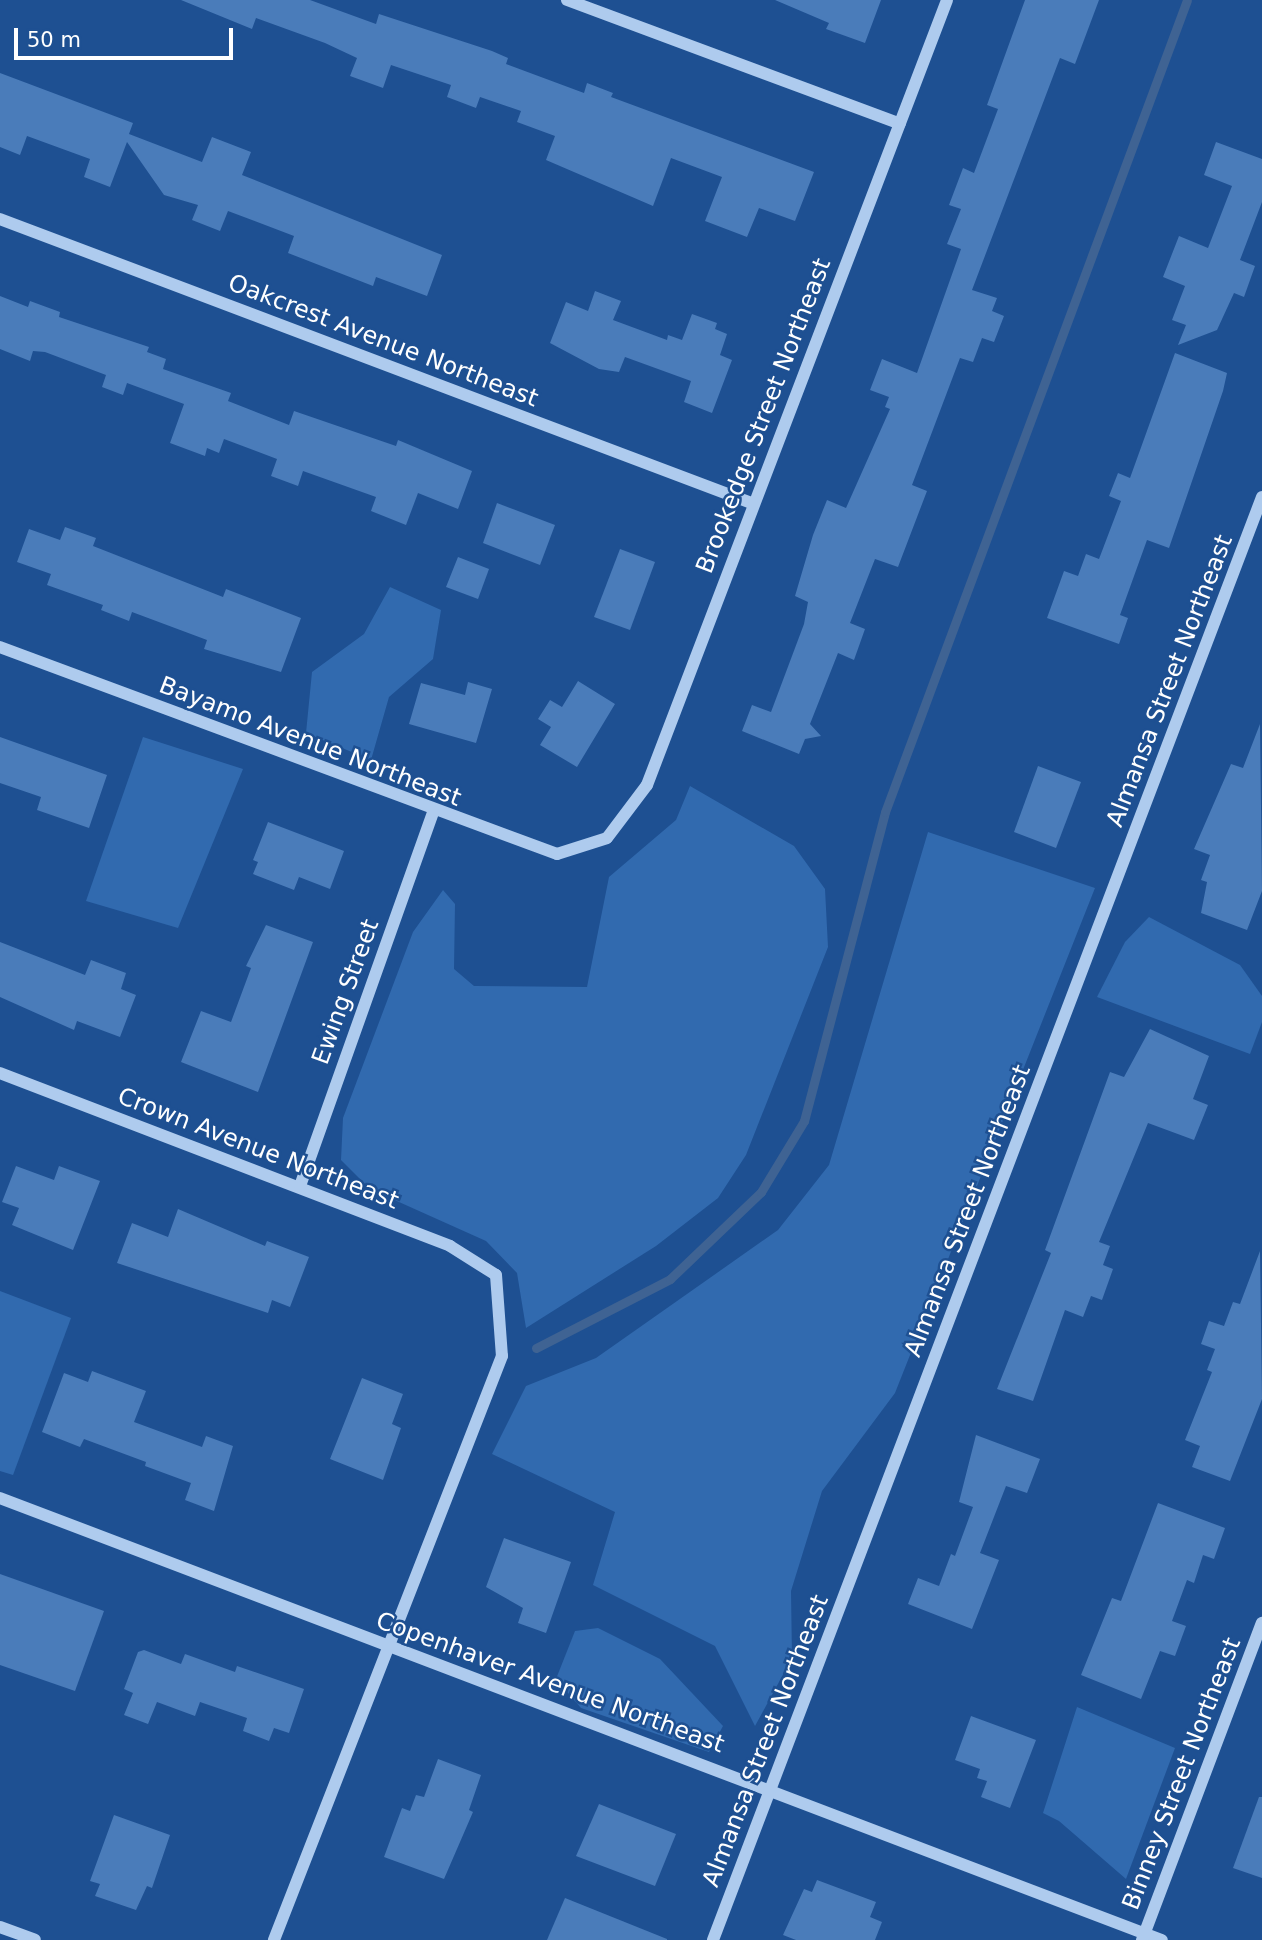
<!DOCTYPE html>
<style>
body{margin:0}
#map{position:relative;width:1262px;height:1940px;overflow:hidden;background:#1e5092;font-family:"DejaVu Sans",sans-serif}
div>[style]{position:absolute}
.green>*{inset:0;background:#316aaf}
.stream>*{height:9px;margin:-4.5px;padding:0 4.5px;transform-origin:4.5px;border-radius:4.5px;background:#3f6393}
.building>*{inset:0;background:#4a7cba}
.minor>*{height:12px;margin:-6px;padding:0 6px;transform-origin:6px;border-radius:6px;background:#aecbee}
span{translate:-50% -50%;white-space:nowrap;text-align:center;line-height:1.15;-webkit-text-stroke:5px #1e5092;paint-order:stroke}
.street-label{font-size:24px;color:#fff}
.scale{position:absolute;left:14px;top:28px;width:219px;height:32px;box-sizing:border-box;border:4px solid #fff;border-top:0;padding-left:9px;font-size:21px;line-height:24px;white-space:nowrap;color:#fff;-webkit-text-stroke:5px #1e5092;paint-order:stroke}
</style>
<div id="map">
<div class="green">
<div style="clip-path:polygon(390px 587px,441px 610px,433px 659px,389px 697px,371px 760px,306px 733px,312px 672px,364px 634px)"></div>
<div style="clip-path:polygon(143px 737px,243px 769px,178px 928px,86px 901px)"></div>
<div style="clip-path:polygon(690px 786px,794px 846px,825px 889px,828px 947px,746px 1155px,718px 1198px,656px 1246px,526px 1328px,517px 1273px,486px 1241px,370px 1189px,341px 1160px,343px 1118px,413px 932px,443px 890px,455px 904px,454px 969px,474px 986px,587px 987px,609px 877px,676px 820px)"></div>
<div style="clip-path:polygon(928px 832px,1095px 888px,895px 1393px,822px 1491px,791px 1591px,792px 1658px,755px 1726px,715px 1646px,593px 1585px,615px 1512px,492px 1454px,526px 1386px,596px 1358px,778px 1230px,829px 1165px)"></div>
<div style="clip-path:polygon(1149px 917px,1240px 965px,1262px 996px,1262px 1022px,1250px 1054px,1097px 997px,1125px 942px)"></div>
<div style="clip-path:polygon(0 1291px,71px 1318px,13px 1475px,0 1471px)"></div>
<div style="clip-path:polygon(598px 1628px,660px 1659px,723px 1726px,709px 1752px,581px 1708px,556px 1679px,575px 1631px)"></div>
<div style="clip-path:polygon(1077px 1707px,1175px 1748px,1126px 1879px,1059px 1821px,1043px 1813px)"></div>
</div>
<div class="stream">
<div style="left:536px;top:1348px;width:151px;rotate:-27.2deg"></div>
<div style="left:670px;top:1279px;width:126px;rotate:-43.7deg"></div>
<div style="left:761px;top:1192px;width:83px;rotate:-58.8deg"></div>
<div style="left:804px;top:1121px;width:319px;rotate:-75.3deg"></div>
<div style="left:885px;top:812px;width:866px;rotate:-69.6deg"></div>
</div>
<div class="building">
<div style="clip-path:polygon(181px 0,310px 0,376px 24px,379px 14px,492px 51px,508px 58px,506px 64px,584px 93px,587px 83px,613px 93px,611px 97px,814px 172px,795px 221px,759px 208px,747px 237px,705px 221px,722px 177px,671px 158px,653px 206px,546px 160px,555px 136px,517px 122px,521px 111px,480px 97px,476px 108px,447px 97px,451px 85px,391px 65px,383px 88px,350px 76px,357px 58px,325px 43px,256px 18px,252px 29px)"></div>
<div style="clip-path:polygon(775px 0,881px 0,865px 43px,826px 29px,829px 23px)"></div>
<div style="clip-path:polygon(1025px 0,1099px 0,1075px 64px,1060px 58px,972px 290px,997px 298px,992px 311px,1004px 316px,994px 342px,982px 338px,973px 362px,960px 358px,912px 485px,927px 491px,898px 567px,875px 559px,850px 623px,865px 629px,854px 660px,838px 653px,810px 724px,821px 736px,805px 739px,799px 754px,742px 731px,752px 705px,771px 712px,804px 624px,808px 602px,795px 596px,813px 535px,827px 500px,846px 508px,890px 409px,885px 407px,889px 397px,870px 390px,882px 359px,917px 373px,961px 249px,947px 244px,961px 209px,949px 205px,963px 168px,974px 173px,998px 109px,987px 105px)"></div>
<div style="clip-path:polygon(0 73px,133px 123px,129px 134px,202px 162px,212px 137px,251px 152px,242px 175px,442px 255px,427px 296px,376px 277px,373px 286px,288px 253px,294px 236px,228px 211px,220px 231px,192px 220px,198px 205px,164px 195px,127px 142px,110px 187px,84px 177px,90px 159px,27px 136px,20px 155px,0 147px)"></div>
<div style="clip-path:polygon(1216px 142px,1262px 159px,1262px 202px,1240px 260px,1255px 266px,1244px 297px,1234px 293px,1217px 330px,1178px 345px,1186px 325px,1172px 320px,1185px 286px,1163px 277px,1179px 236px,1208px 248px,1232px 186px,1204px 175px)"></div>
<div style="clip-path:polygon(595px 291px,621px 301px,613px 320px,667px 340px,668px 335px,682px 340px,692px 314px,717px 323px,715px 329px,727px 334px,720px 355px,732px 360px,712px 413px,684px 402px,691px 381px,625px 357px,619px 372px,599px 369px,550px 343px,566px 302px,588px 311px)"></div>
<div style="clip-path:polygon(0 296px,28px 307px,30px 301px,60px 312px,59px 317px,149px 347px,147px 352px,166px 359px,163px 369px,231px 393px,228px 401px,289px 425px,294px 411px,396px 446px,398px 440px,472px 471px,458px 509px,418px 493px,406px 525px,371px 511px,376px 497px,303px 471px,298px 486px,271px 476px,277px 459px,224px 439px,219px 453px,207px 448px,205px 456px,170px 443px,184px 404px,127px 383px,123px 395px,102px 387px,106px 375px,45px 352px,33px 351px,30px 361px,0 349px)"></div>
<div style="clip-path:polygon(1175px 353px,1227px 373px,1223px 391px,1169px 548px,1147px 540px,1120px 615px,1128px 618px,1119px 644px,1047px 618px,1064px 571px,1078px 576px,1086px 554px,1099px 559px,1121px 501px,1109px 496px,1118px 473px,1130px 478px)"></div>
<div style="clip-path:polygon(497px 503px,555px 525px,540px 565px,483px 543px)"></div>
<div style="clip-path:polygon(65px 527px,96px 538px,93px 546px,223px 597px,226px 589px,301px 618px,281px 672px,204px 649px,207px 640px,132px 612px,129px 621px,101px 610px,103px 605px,47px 585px,51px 574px,17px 562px,29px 529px,60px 540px)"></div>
<div style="clip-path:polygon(620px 549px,655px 562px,630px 630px,594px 617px)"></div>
<div style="clip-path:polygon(458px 557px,489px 569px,478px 599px,446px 587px)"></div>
<div style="clip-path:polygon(578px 681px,615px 704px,577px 767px,540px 745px,551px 727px,538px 719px,550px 700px,562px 707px)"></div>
<div style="clip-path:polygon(468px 682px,492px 689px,476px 743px,409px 724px,421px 683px,465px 695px)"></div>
<div style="clip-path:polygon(1260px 724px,1262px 891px,1247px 930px,1201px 913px,1207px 882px,1201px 880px,1210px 855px,1194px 849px,1231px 764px,1243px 768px)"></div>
<div style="clip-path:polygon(0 737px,107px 775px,89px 828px,37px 810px,41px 797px,0 783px)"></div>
<div style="clip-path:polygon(1038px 766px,1081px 782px,1056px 848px,1014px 832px)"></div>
<div style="clip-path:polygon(268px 822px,344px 851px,330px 889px,299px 877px,294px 890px,253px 874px,258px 862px,253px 860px)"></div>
<div style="clip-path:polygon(266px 925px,313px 942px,258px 1092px,181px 1062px,201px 1011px,231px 1022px,251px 968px,246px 966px)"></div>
<div style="clip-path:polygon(0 942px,85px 975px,91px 960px,126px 973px,121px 989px,136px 995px,120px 1037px,77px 1021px,74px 1030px,0 997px)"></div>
<div style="clip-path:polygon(1150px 1029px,1209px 1056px,1193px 1099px,1208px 1105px,1194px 1140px,1148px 1123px,1099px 1242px,1110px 1246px,1103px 1265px,1113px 1269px,1102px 1300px,1091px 1296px,1083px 1317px,1065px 1310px,1033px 1401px,997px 1389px,1051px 1253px,1045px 1250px,1110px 1072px,1124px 1077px)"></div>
<div style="clip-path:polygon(16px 1166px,54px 1180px,59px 1166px,100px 1181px,73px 1250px,12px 1225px,19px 1208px,2px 1202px)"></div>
<div style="clip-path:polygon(178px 1209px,265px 1246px,267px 1241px,309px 1257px,290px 1307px,272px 1300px,268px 1313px,117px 1263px,132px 1223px,168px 1237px)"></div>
<div style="clip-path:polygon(1260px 1251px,1262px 1399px,1230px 1481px,1192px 1467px,1200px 1446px,1185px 1440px,1212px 1372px,1207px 1370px,1215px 1349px,1201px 1344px,1209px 1321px,1224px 1326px,1233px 1302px,1240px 1304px)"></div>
<div style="clip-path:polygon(92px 1371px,146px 1391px,134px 1422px,202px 1447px,206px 1436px,233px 1446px,214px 1511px,185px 1500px,191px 1483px,145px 1466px,146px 1462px,84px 1439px,80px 1447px,42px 1432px,64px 1373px,88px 1382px)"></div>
<div style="clip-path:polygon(362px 1378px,403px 1394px,392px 1424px,401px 1428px,383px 1480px,330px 1459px)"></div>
<div style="clip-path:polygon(976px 1435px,1040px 1459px,1027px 1493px,1006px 1486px,980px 1553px,999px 1560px,972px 1629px,908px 1604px,918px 1578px,939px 1586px,951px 1554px,955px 1556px,973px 1507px,959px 1502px)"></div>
<div style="clip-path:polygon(1158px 1503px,1225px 1528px,1214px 1559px,1203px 1555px,1194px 1583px,1187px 1580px,1172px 1621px,1186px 1626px,1175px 1656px,1160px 1651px,1141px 1699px,1081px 1675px,1112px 1598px,1121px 1601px)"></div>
<div style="clip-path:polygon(504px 1538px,571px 1562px,546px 1633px,518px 1623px,523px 1608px,486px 1587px)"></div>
<div style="clip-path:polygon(0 1574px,104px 1611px,75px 1691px,0 1665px)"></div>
<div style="clip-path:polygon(144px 1650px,181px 1664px,185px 1654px,235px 1672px,237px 1666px,304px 1689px,289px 1733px,274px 1728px,269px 1741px,243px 1731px,247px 1718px,200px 1702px,195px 1716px,157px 1702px,148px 1724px,124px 1715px,133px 1693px,124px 1689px,138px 1652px)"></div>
<div style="clip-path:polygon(971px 1716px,1036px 1740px,1010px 1808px,981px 1797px,987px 1781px,977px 1778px,980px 1769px,955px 1760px)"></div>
<div style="clip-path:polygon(438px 1759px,481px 1775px,469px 1810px,473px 1812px,444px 1879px,384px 1857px,402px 1808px,410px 1811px,416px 1795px,424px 1797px)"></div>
<div style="clip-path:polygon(1259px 1797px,1262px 1797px,1262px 1878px,1233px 1868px)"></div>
<div style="clip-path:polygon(599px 1804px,676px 1834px,655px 1886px,576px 1856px)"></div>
<div style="clip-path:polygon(114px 1815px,170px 1835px,152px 1888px,147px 1886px,136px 1910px,95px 1896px,100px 1884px,90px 1881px)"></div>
<div style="clip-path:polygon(817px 1880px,876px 1902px,870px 1917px,882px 1922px,875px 1940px,796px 1940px,783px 1935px,804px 1889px,812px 1892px)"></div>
<div style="clip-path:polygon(565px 1898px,667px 1939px,667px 1940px,547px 1940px)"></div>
</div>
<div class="minor">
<div style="left:567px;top:0;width:355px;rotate:20.4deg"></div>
<div style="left:0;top:219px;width:803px;rotate:20.71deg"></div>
<div style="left:0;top:647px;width:594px;rotate:20.39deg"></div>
<div style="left:557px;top:854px;width:52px;rotate:-17.7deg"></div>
<div style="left:607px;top:838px;width:66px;rotate:-53deg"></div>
<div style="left:647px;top:785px;width:840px;rotate:-69.08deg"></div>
<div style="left:0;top:1073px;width:482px;rotate:21deg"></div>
<div style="left:450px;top:1246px;width:54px;rotate:32.2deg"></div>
<div style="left:496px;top:1275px;width:81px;rotate:85.8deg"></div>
<div style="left:502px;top:1356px;width:627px;rotate:111.33deg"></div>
<div style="left:300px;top:1186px;width:397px;rotate:-70.4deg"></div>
<div style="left:0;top:1498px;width:1243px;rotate:20.83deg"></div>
<div style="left:0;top:1927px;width:37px;rotate:20deg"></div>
<div style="left:713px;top:1940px;width:1544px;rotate:-69.17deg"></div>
<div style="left:1142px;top:1940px;width:339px;rotate:-69.3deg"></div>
</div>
<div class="street-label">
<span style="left:383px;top:341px;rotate:21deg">Oakcrest Avenue Northeast</span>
<span style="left:764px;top:416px;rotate:-69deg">Brookedge Street Northeast</span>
<span style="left:1170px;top:681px;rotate:-69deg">Almansa Street Northeast</span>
<span style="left:310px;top:742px;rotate:21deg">Bayamo Avenue Northeast</span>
<span style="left:346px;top:992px;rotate:-70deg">Ewing Street</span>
<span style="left:258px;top:1149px;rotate:21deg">Crown Avenue Northeast</span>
<span style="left:968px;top:1211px;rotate:-69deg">Almansa Street Northeast</span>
<span style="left:550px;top:1683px;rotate:20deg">Copenhaver Avenue Northeast</span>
<span style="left:766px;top:1741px;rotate:-69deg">Almansa Street Northeast</span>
<span style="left:1182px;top:1774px;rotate:-69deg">Binney Street Northeast</span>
</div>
<div class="scale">50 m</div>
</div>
